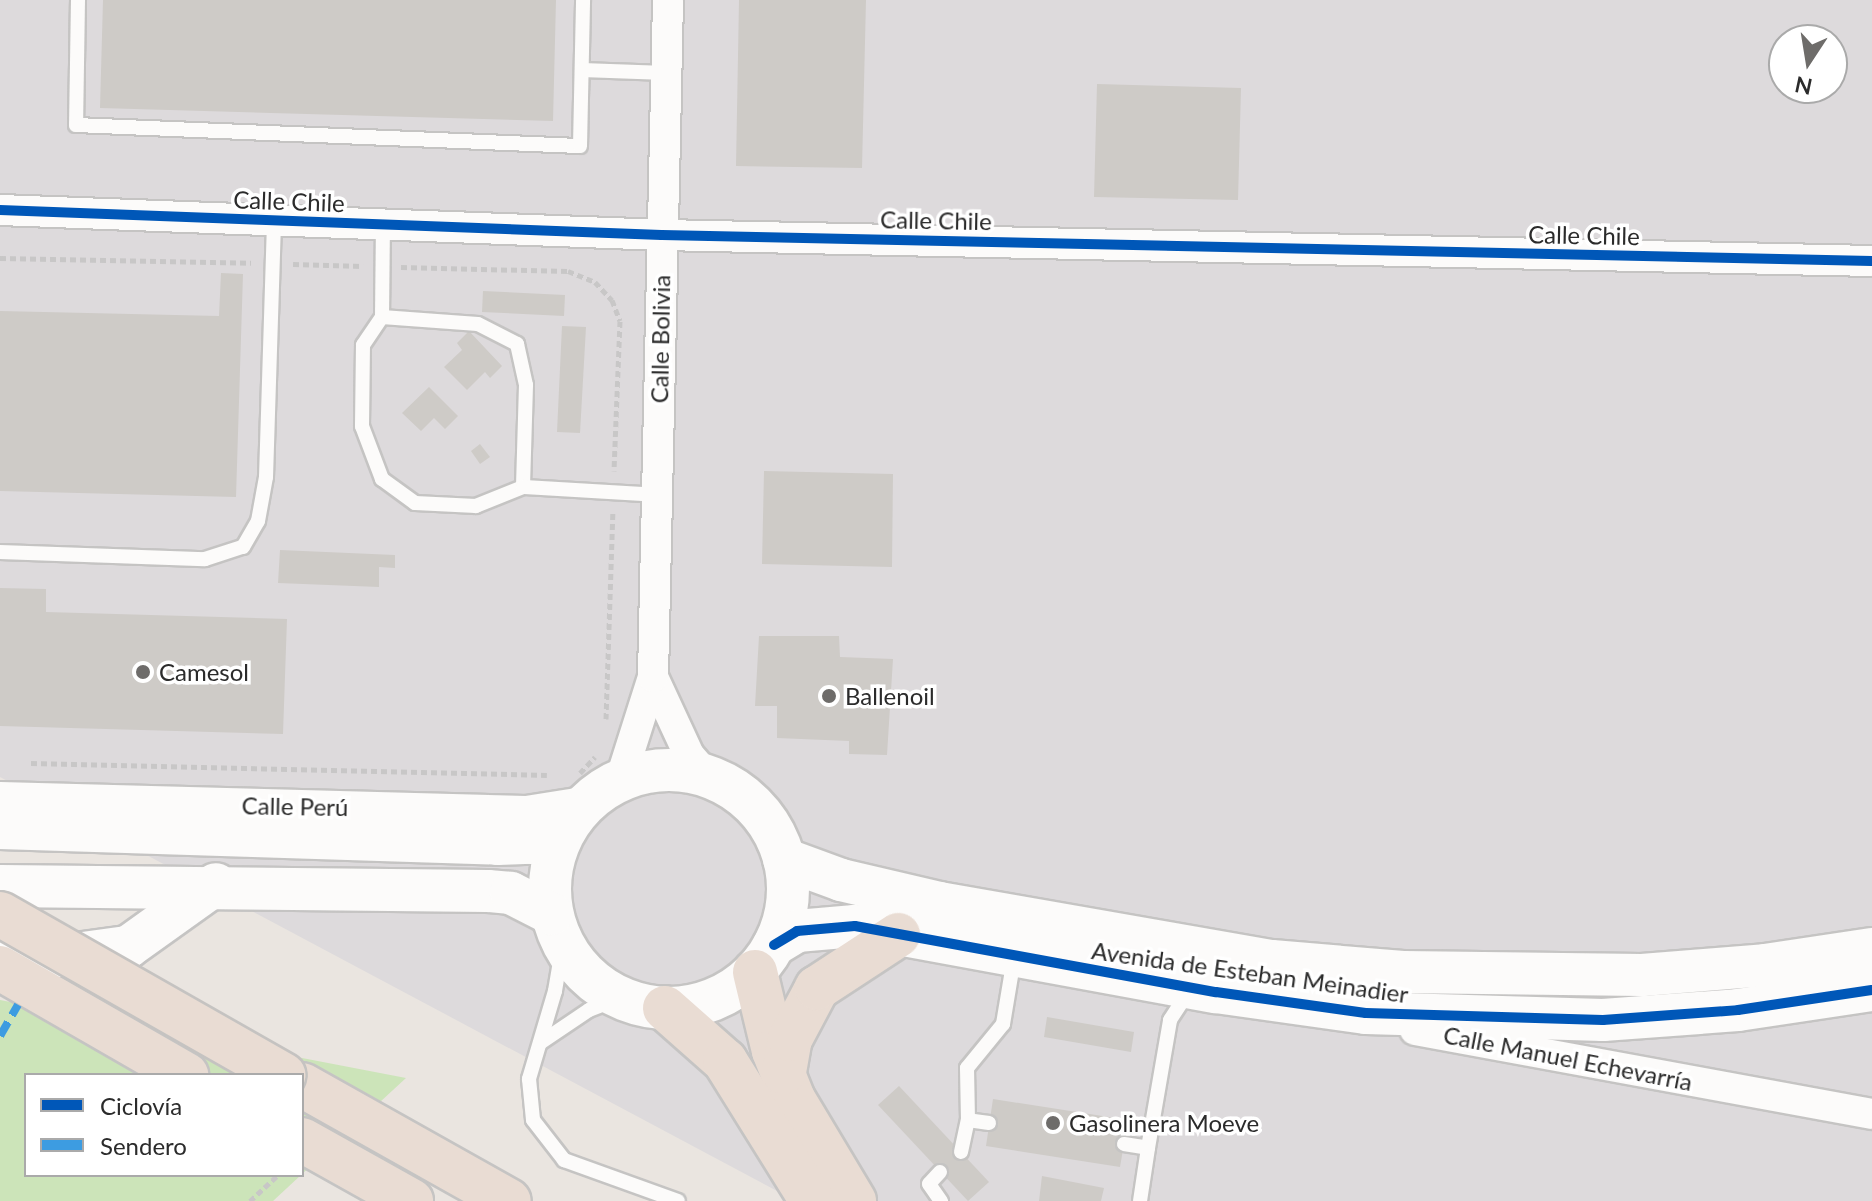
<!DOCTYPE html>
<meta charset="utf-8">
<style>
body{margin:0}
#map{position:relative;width:1872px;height:1201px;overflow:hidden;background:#eae5e0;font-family:Lato,sans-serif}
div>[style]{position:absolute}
.industrial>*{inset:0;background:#dddadc}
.green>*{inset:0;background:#cce4b9}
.building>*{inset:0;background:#cecbc7}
.path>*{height:5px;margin-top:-2.5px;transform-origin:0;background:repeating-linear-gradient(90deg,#c8c7c7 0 6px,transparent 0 10px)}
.roads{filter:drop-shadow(2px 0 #c5c4c3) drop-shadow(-2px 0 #c5c4c3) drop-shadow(0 2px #c5c4c3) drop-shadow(0 -2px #c5c4c3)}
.lane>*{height:14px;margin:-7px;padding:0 7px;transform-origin:7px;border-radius:7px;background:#fcfbfa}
.street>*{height:30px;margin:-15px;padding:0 15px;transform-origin:15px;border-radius:15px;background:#fcfbfa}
.secondary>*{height:42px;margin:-21px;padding:0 21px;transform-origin:21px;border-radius:21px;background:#fcfbfa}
.secondary>.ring{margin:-21px;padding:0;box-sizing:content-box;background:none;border:42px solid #fcfbfa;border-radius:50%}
.highway>*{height:44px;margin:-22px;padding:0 22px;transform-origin:22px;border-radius:22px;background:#e9dcd3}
.bridges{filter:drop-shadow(2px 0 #c5c3c1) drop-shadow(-2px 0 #c5c3c1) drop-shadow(0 2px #c5c3c1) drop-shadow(0 -2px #c5c3c1)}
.highway-bridge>*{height:44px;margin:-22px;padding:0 22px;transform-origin:22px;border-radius:22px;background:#e9dcd3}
.quiet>*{height:8px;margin-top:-4px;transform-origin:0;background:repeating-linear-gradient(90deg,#3d9ce1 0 16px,transparent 0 24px)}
.cycleway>*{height:10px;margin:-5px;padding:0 5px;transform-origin:5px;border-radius:5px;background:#0057b8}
.dots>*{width:22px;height:22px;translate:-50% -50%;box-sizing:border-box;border:4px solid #fff;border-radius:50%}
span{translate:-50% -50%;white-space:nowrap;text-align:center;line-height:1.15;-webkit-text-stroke:7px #fff;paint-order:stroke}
.street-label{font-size:24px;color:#2b2b2b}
.poi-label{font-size:24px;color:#2b2b2b}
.left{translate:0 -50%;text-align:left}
.legend{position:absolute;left:24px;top:1073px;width:280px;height:104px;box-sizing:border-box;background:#fff;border:2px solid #aaa;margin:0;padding:10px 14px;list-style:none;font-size:24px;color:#2b2b2b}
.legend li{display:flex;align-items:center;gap:16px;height:40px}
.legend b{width:40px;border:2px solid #aaa}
.north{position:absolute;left:1768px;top:24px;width:80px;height:80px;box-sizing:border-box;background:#fff;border:2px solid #aaa;border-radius:50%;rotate:192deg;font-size:22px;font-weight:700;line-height:32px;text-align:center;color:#2b2b2b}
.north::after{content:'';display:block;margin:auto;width:28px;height:36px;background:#6e6c6a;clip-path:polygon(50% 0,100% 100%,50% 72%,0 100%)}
</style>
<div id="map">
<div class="industrial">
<div style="clip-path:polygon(evenodd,0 0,1872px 0,1872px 1201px,796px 1201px,0 777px,0 0,1784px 40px,1832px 40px,1832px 88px,1784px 88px,1784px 40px)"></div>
</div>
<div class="green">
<div style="clip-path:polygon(0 1000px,406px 1078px,302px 1174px,302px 1075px,26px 1075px,26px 1175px,301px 1175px,273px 1201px,0 1201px)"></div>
</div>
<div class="building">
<div style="clip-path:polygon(103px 0,556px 0,553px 121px,100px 108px)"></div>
<div style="clip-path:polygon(739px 0,866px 0,862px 168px,736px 166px)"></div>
<div style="clip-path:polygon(1097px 84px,1241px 88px,1238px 200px,1094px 197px)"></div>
<div style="clip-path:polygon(221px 273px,243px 274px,236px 497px,0 491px,0 311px,219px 316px)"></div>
<div style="clip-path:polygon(483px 291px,565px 295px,564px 316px,482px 312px)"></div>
<div style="clip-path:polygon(562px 326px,586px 327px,580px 433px,557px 432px)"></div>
<div style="clip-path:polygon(469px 331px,502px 366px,490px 378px,485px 372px,467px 390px,444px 367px,462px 350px,457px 343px)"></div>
<div style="clip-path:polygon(429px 387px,458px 416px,445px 429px,434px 418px,421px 431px,402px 413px)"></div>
<div style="clip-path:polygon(480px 444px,490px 457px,480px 464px,471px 451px)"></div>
<div style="clip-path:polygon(764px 471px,893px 474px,892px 567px,762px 564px)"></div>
<div style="clip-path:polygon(280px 550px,395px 555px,395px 568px,379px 567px,379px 587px,278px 583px)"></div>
<div style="clip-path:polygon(0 588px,46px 589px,46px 612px,287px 619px,283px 734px,0 726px)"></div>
<div style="clip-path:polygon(759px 636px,839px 636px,840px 657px,893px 659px,887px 755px,849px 754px,849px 741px,777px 738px,777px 706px,755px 706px)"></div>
<div style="clip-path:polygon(1047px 1017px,1134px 1032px,1131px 1052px,1044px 1037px)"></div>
<div style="clip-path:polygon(899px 1086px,989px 1182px,968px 1201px,878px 1105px)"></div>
<div style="clip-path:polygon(993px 1099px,1128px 1120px,1120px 1167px,986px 1146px)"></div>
<div style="clip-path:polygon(1042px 1176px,1104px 1188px,1101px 1201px,1039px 1201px)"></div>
</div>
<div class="path">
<div style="left:0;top:258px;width:251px;rotate:1.1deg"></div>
<div style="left:293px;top:264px;width:70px;rotate:1.6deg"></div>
<div style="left:401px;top:267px;width:167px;rotate:1.4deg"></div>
<div style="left:568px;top:271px;width:29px;rotate:22deg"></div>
<div style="left:595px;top:282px;width:25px;rotate:47deg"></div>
<div style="left:612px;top:300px;width:22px;rotate:69deg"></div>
<div style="left:620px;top:321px;width:150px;rotate:92.3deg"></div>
<div style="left:606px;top:719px;width:206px;rotate:-88.1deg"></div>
<div style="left:31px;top:763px;width:516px;rotate:1.33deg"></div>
<div style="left:580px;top:773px;width:22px;rotate:-47deg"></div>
<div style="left:250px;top:1201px;width:38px;rotate:-43deg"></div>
</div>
<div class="roads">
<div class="lane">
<div style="left:78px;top:0;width:125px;rotate:90.9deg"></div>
<div style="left:76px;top:125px;width:504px;rotate:2.39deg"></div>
<div style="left:580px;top:146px;width:146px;rotate:-88.8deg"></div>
<div style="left:582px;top:70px;width:84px;rotate:2deg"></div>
<div style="left:382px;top:317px;width:96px;rotate:4.2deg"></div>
<div style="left:478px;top:324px;width:44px;rotate:27.1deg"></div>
<div style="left:517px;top:344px;width:42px;rotate:77.6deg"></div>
<div style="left:526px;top:385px;width:102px;rotate:91.7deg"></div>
<div style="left:523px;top:487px;width:51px;rotate:158deg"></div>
<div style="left:476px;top:506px;width:61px;rotate:-177.2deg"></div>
<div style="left:415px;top:503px;width:41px;rotate:-144deg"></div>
<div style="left:382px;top:479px;width:57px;rotate:-110.7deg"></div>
<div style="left:362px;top:426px;width:81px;rotate:-89.3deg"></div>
<div style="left:363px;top:345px;width:34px;rotate:-56deg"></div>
<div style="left:382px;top:317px;width:93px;rotate:-89.4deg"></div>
<div style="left:523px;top:487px;width:134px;rotate:3.4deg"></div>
<div style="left:0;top:552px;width:205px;rotate:2deg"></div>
<div style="left:205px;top:559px;width:40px;rotate:-18deg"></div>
<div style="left:243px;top:547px;width:30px;rotate:-60deg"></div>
<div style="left:258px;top:521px;width:45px;rotate:-79.7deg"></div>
<div style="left:266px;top:477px;width:257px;rotate:-88.2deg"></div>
<div style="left:563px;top:944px;width:48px;rotate:99.7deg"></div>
<div style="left:555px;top:991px;width:92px;rotate:106.5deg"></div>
<div style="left:529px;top:1079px;width:41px;rotate:84.4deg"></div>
<div style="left:533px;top:1120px;width:51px;rotate:52.2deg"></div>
<div style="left:564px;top:1160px;width:121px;rotate:19.8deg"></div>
<div style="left:540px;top:1043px;width:59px;rotate:-34deg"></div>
<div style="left:589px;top:1010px;width:34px;rotate:-21deg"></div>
<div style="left:989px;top:1123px;width:21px;rotate:-172deg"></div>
<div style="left:968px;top:1120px;width:52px;rotate:-91.1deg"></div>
<div style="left:967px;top:1068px;width:57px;rotate:-50.7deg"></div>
<div style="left:1003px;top:1024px;width:67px;rotate:-80.5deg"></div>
<div style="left:1124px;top:1144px;width:24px;rotate:9deg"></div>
<div style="left:1148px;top:1148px;width:130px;rotate:-80.2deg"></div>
<div style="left:1170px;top:1020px;width:33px;rotate:-57deg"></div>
<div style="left:961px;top:1152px;width:33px;rotate:-78deg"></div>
<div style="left:940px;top:1172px;width:16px;rotate:133deg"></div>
<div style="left:929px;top:1184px;width:21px;rotate:55deg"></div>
<div style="left:1140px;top:1201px;width:54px;rotate:-81.4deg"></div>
</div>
<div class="street">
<div style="left:0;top:210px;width:662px;rotate:2.16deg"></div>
<div style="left:662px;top:235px;width:1210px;rotate:1.23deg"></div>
<div style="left:653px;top:677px;width:86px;rotate:65.2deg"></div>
<div style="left:689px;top:755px;width:29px;rotate:49deg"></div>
<div style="left:620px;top:781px;width:109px;rotate:-72.4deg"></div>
<div style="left:653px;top:677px;width:677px;rotate:-88.73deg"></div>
<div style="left:0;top:797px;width:526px;rotate:1.52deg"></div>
<div style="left:526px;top:811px;width:64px;rotate:-9deg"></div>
<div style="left:1415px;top:1030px;width:465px;rotate:10.4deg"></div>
</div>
<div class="secondary">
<div class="ring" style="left:550px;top:770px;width:196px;height:196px"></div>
<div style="left:0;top:828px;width:498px;rotate:1.8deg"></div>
<div style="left:498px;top:844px;width:33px;rotate:-2deg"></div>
<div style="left:531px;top:843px;width:33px;rotate:-16deg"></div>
<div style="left:784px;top:859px;width:61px;rotate:20.2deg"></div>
<div style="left:841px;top:880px;width:101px;rotate:13.2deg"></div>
<div style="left:939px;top:903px;width:338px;rotate:9.9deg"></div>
<div style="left:1272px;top:961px;width:131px;rotate:4.8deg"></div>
<div style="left:1403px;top:972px;width:239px;rotate:0.7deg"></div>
<div style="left:1642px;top:975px;width:123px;rotate:-4.6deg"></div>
<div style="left:1765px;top:965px;width:108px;rotate:-8.5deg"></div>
<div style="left:0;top:886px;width:488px;rotate:0.6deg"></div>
<div style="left:488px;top:891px;width:23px;rotate:5deg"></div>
<div style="left:511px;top:893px;width:46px;rotate:27.1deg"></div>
<div style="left:774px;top:945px;width:27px;rotate:-31deg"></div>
<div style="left:797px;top:931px;width:58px;rotate:-4.9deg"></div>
<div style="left:855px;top:926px;width:367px;rotate:10.4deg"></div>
<div style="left:1216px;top:992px;width:151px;rotate:8deg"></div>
<div style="left:1366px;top:1013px;width:237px;rotate:1.7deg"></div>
<div style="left:1603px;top:1020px;width:135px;rotate:-4.2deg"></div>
<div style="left:1738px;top:1010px;width:135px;rotate:-8.5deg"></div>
<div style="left:0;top:951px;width:61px;rotate:4.7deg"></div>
<div style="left:61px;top:956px;width:68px;rotate:-7.7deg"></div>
<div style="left:128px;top:947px;width:108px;rotate:-35.6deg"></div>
</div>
<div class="highway">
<div style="left:0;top:968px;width:215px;rotate:29.9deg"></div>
<div style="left:755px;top:972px;width:81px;rotate:76.5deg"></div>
<div style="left:774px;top:1051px;width:52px;rotate:68.4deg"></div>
<div style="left:793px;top:1099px;width:119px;rotate:59.1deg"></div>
<div style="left:665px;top:1008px;width:80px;rotate:41.5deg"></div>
<div style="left:725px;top:1061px;width:165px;rotate:58.1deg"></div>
<div style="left:784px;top:1072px;width:34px;rotate:-80deg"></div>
<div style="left:790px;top:1039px;width:58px;rotate:-62.1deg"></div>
<div style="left:817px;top:988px;width:97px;rotate:-33.2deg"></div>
<div style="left:302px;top:1085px;width:237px;rotate:29.3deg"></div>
<div style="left:302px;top:1140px;width:125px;rotate:29.2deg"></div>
</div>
</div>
<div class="bridges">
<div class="highway-bridge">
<div style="left:0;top:914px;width:326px;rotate:29.6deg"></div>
</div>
</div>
<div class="quiet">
<div style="left:0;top:1036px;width:36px;rotate:-60deg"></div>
</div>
<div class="cycleway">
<div style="left:0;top:210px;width:662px;rotate:2.16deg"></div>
<div style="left:662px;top:235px;width:1210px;rotate:1.23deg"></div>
<div style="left:774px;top:945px;width:27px;rotate:-31deg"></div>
<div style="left:797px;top:931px;width:58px;rotate:-4.9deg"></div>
<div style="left:855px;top:926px;width:367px;rotate:10.4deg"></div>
<div style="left:1216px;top:992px;width:151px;rotate:8deg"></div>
<div style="left:1366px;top:1013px;width:237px;rotate:1.7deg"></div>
<div style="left:1603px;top:1020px;width:135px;rotate:-4.2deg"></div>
<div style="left:1738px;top:1010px;width:135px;rotate:-8.5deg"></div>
</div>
<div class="dots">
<div style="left:143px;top:672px;background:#6e6c6a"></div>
<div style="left:829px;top:696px;background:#6e6c6a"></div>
<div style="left:1053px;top:1123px;background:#6e6c6a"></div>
</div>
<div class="street-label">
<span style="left:289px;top:201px;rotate:2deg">Calle Chile</span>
<span style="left:936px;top:220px;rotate:1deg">Calle Chile</span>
<span style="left:1584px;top:235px;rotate:1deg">Calle Chile</span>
<span style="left:660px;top:339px;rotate:-89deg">Calle Bolivia</span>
<span style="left:295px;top:806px;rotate:1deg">Calle Perú</span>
<span style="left:1250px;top:972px;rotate:8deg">Avenida de Esteban Meinadier</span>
<span style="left:1568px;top:1058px;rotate:11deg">Calle Manuel Echevarría</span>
</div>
<div class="poi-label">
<span class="left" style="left:159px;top:672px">Camesol</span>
<span class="left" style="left:845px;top:696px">Ballenoil</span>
<span class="left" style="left:1069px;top:1123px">Gasolinera Moeve</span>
</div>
<ul class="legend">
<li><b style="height:10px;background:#0057b8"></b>Ciclovía</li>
<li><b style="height:10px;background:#3d9ce1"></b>Sendero</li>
</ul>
<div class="north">N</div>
</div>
